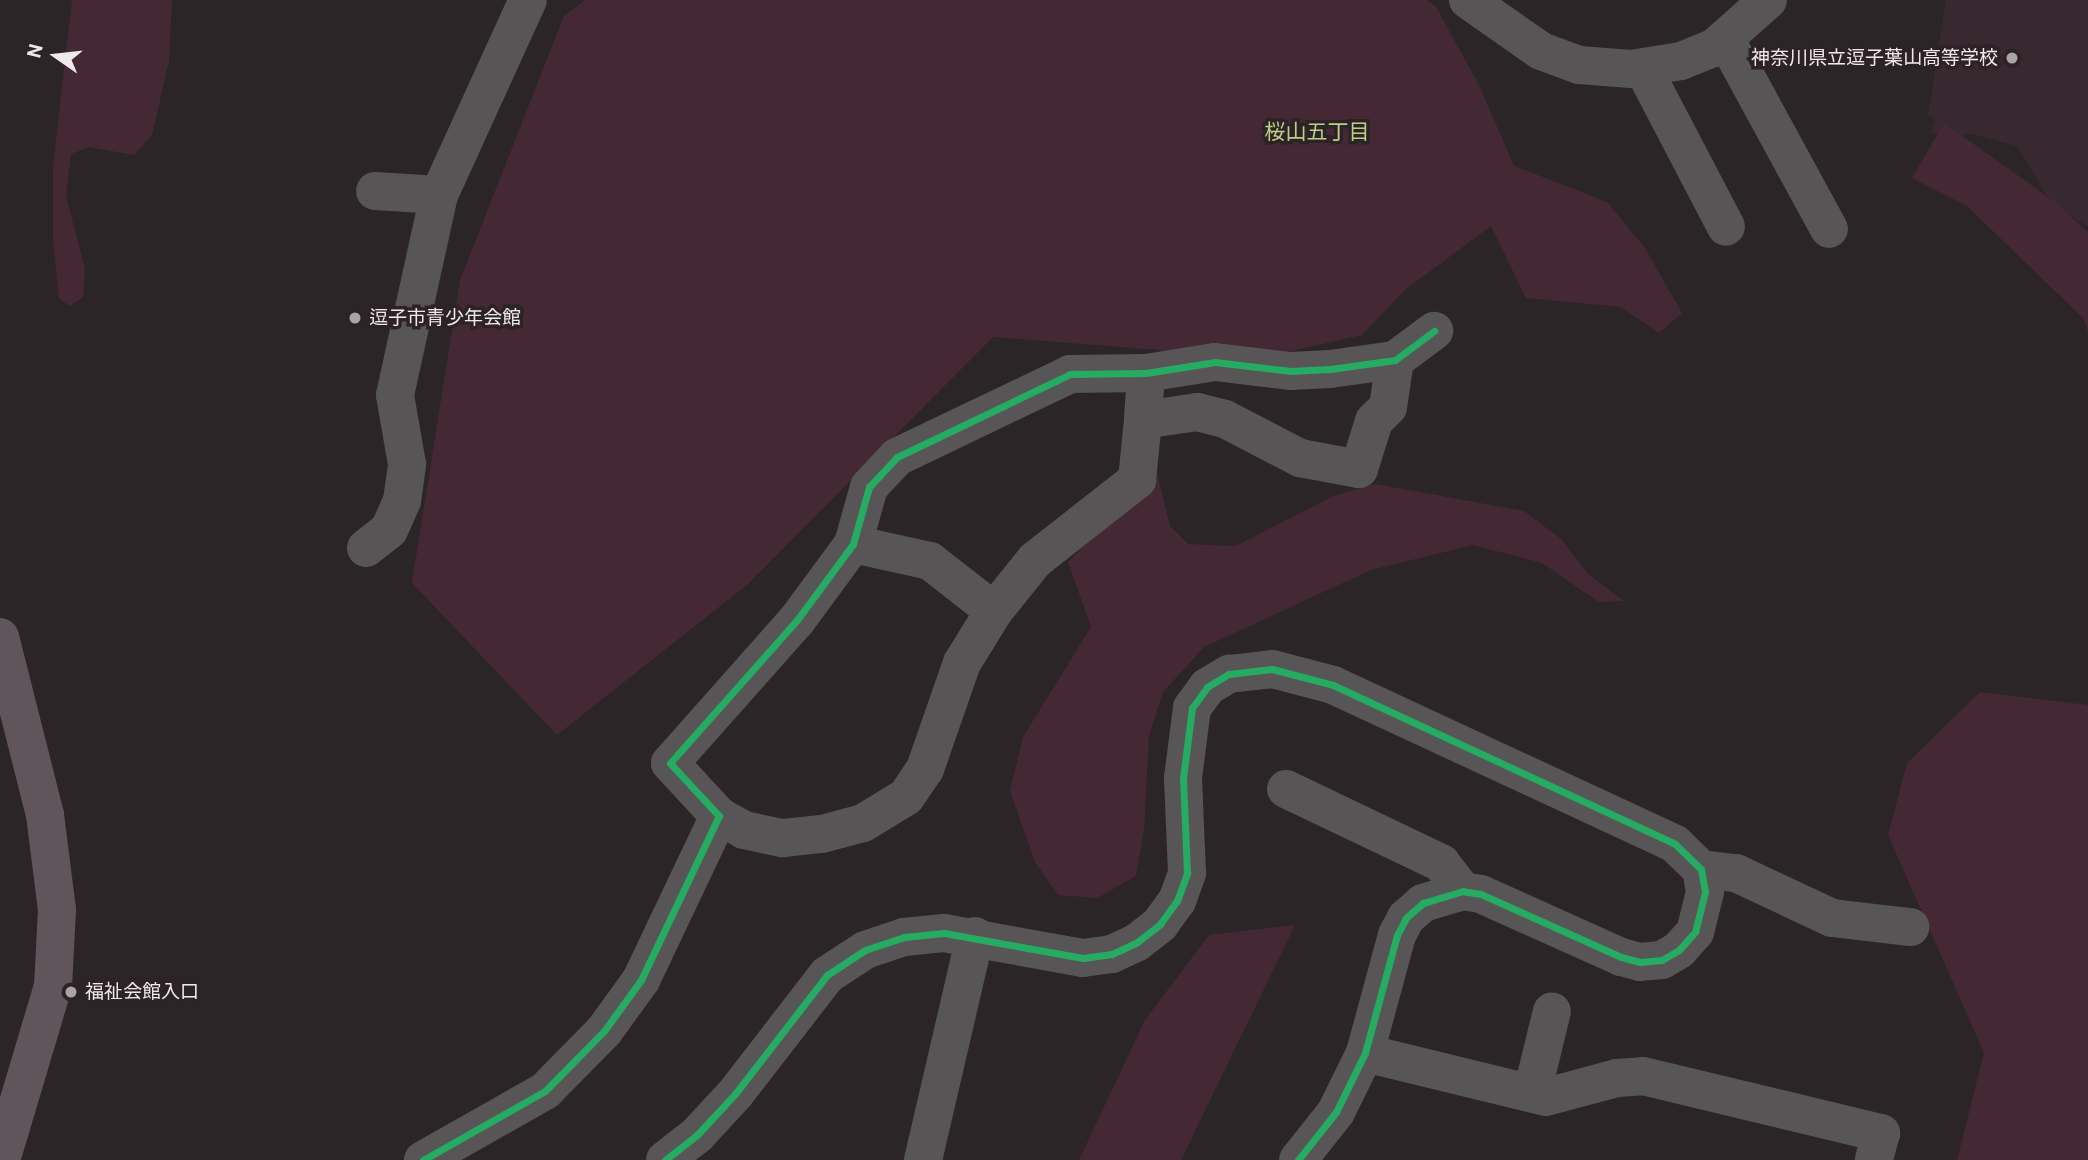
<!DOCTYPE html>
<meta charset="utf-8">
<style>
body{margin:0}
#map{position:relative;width:2088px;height:1160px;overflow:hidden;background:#2b2528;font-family:Roboto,"Noto Sans JP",sans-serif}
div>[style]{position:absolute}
.built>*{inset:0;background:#382930}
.green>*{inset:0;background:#442935}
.minor>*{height:38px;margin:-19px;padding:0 19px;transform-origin:19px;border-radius:19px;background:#585556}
.major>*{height:38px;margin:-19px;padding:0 19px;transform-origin:19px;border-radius:19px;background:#60555a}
.cycleway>*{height:7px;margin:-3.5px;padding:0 3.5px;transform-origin:3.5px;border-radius:3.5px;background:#26ab63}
.dots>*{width:19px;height:19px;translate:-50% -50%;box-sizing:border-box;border:4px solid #2d2327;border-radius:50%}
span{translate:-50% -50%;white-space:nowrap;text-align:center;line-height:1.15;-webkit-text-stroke:7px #2d2327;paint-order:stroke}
.poi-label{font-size:19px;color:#f0e9eb}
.right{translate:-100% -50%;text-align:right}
.left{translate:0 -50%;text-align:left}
.neighbourhood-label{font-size:21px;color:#bcce83}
.north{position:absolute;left:21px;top:21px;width:70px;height:70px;-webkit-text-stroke:5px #2d2327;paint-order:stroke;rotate:284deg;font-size:19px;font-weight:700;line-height:28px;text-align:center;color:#f0e9eb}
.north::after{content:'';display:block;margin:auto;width:24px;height:32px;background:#f0e9eb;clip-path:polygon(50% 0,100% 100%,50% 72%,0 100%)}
</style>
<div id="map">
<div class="built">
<div style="clip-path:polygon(1946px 0,2088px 0,2088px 227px,2051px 203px,2017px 146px,1971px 134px,1947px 138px,1931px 132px,1935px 119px,1928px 115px)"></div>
</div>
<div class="green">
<div style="clip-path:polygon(72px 0,172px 0,169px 61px,152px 135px,134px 155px,89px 147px,71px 154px,66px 197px,85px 268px,83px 297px,70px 306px,59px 299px,53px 239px,53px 168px)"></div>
<div style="clip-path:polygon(585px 0,1427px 0,1436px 7px,1479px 85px,1514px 166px,1607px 202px,1645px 248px,1682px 313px,1659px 333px,1621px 307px,1526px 298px,1491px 226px,1406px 289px,1362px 335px,1261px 358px,993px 337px,748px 584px,557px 735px,412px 583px,460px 280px,564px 16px)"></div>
<div style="clip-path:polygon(1944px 123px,2055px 202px,2088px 232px,2088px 332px,2084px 319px,1967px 206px,1912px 178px)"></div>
<div style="clip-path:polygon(1155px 465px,1170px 526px,1188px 544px,1236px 546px,1333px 496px,1375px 484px,1524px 511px,1561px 539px,1589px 575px,1624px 601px,1599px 602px,1542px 563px,1473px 545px,1371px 570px,1204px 647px,1163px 692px,1149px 736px,1144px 830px,1136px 876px,1097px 898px,1058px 895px,1035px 862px,1010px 791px,1023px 737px,1091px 627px,1068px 562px,1124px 507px)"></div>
<div style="clip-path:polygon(1980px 692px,2088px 705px,2088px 1160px,1957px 1160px,1984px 1053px,1888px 835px,1907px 763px)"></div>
<div style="clip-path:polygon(1295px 925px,1181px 1160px,1079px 1160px,1145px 1020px,1209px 935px)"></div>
</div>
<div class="minor">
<div style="left:1468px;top:0;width:89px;rotate:34.9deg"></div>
<div style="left:1541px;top:51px;width:40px;rotate:20.2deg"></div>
<div style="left:1579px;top:65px;width:52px;rotate:4.4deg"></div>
<div style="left:1631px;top:69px;width:51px;rotate:-9.1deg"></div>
<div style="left:1681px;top:61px;width:35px;rotate:-22deg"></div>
<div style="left:1714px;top:48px;width:72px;rotate:-41.6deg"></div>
<div style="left:1726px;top:40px;width:215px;rotate:61.4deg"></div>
<div style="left:1643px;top:68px;width:179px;rotate:62.4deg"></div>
<div style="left:375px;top:191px;width:64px;rotate:3.6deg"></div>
<div style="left:439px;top:195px;width:214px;rotate:-65.5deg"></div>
<div style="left:1146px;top:373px;width:47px;rotate:93.7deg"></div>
<div style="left:1143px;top:420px;width:55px;rotate:-8.4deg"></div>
<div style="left:1197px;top:412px;width:29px;rotate:14deg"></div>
<div style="left:1225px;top:419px;width:85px;rotate:27.5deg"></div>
<div style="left:1300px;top:458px;width:60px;rotate:10.6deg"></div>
<div style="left:1359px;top:469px;width:50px;rotate:-72.6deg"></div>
<div style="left:1374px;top:421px;width:20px;rotate:-45deg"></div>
<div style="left:1388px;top:407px;width:48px;rotate:-81.5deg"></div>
<div style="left:366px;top:548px;width:29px;rotate:-38deg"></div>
<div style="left:389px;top:530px;width:32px;rotate:-66deg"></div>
<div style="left:402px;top:501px;width:37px;rotate:-82deg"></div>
<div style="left:407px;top:464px;width:70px;rotate:-99.9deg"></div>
<div style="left:395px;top:395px;width:205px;rotate:-77.6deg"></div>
<div style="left:994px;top:611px;width:65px;rotate:-51.2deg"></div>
<div style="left:1035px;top:560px;width:130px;rotate:-38.1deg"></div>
<div style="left:1137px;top:480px;width:60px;rotate:-84.3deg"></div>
<div style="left:1286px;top:789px;width:172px;rotate:25.5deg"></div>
<div style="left:1441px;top:863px;width:36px;rotate:52deg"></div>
<div style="left:719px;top:816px;width:29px;rotate:29deg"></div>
<div style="left:744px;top:830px;width:40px;rotate:12deg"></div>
<div style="left:783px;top:838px;width:39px;rotate:-6deg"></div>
<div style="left:822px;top:834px;width:42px;rotate:-15deg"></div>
<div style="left:863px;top:823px;width:50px;rotate:-31.2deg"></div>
<div style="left:906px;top:797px;width:34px;rotate:-56deg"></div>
<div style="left:925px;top:769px;width:112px;rotate:-70.8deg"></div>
<div style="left:962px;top:663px;width:61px;rotate:-58.4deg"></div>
<div style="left:994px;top:611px;width:81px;rotate:-142deg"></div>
<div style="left:930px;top:561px;width:79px;rotate:-167.6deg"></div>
<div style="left:1701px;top:869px;width:35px;rotate:7deg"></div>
<div style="left:1736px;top:873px;width:106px;rotate:25.1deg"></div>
<div style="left:1832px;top:918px;width:79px;rotate:6.6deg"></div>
<div style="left:1365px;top:1053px;width:186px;rotate:13.7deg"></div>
<div style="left:1546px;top:1097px;width:73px;rotate:-15deg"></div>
<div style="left:1617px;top:1078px;width:26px;rotate:-4deg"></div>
<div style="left:1643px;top:1076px;width:245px;rotate:13.5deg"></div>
<div style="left:1881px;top:1133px;width:28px;rotate:105deg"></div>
<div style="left:1532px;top:1093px;width:84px;rotate:-76.3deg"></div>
<div style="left:423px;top:1160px;width:140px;rotate:-29.5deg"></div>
<div style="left:545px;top:1091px;width:84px;rotate:-45.5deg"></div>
<div style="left:604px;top:1031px;width:63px;rotate:-54deg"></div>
<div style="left:641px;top:980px;width:182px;rotate:-64.6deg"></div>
<div style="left:719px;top:816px;width:72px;rotate:-132.8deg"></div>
<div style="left:670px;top:763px;width:191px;rotate:-48.4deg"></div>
<div style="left:797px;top:620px;width:94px;rotate:-53.6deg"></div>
<div style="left:853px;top:544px;width:59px;rotate:-74.3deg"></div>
<div style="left:869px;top:487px;width:41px;rotate:-47deg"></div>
<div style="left:897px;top:457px;width:192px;rotate:-25.6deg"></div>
<div style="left:1070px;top:374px;width:76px;rotate:-0.8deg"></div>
<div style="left:1146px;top:373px;width:70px;rotate:-9.1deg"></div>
<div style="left:1215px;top:362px;width:76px;rotate:6.8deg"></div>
<div style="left:1290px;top:371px;width:40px;rotate:-2.9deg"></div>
<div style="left:1330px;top:369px;width:66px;rotate:-7.9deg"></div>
<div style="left:1395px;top:360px;width:49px;rotate:-36.6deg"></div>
<div style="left:665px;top:1160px;width:41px;rotate:-38deg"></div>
<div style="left:697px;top:1135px;width:56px;rotate:-47.2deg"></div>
<div style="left:735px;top:1094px;width:150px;rotate:-52.3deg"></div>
<div style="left:827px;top:975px;width:45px;rotate:-33.3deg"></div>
<div style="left:865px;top:950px;width:41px;rotate:-18.4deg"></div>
<div style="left:904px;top:937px;width:40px;rotate:-5.7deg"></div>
<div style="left:944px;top:933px;width:141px;rotate:10.2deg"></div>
<div style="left:1083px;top:958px;width:29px;rotate:-8deg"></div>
<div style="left:1112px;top:954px;width:26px;rotate:-25deg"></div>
<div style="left:1136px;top:943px;width:31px;rotate:-38deg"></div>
<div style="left:1160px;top:924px;width:29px;rotate:-54deg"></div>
<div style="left:1177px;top:901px;width:30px;rotate:-70deg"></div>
<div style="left:1187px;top:873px;width:95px;rotate:-92.4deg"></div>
<div style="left:1183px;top:778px;width:71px;rotate:-82.7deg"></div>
<div style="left:1192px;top:708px;width:26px;rotate:-54deg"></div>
<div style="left:1207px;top:687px;width:26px;rotate:-31deg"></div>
<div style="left:1229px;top:674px;width:43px;rotate:-6.6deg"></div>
<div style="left:1272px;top:669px;width:63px;rotate:14.7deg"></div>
<div style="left:1333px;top:685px;width:377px;rotate:24.9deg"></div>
<div style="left:1675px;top:844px;width:36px;rotate:44deg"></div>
<div style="left:1701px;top:869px;width:23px;rotate:80deg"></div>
<div style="left:1705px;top:892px;width:41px;rotate:104deg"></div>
<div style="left:1695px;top:932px;width:24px;rotate:132deg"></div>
<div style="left:1679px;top:950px;width:20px;rotate:150deg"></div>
<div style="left:1662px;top:960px;width:22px;rotate:175deg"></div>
<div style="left:1640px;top:962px;width:20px;rotate:-165deg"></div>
<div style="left:1621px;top:957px;width:154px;rotate:-155.8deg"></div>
<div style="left:1481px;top:894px;width:18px;rotate:-171deg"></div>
<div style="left:1463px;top:891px;width:42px;rotate:163.3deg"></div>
<div style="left:1423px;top:903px;width:23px;rotate:139deg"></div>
<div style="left:1406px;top:918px;width:19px;rotate:118deg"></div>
<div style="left:1397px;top:935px;width:122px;rotate:105.2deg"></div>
<div style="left:1365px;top:1053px;width:66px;rotate:116.2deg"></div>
<div style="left:1336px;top:1112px;width:61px;rotate:128.4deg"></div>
<div style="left:923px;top:1160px;width:230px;rotate:-76.9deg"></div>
</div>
<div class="major">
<div style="left:0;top:637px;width:184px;rotate:75.8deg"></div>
<div style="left:45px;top:815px;width:96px;rotate:82.8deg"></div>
<div style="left:57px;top:910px;width:76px;rotate:93deg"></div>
<div style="left:53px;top:986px;width:182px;rotate:106.6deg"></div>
</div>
<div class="cycleway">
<div style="left:423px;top:1160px;width:140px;rotate:-29.5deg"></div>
<div style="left:545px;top:1091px;width:84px;rotate:-45.5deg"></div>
<div style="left:604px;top:1031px;width:63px;rotate:-54deg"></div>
<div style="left:641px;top:980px;width:182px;rotate:-64.6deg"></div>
<div style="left:719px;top:816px;width:72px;rotate:-132.8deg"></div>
<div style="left:670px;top:763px;width:191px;rotate:-48.4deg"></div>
<div style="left:797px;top:620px;width:94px;rotate:-53.6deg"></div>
<div style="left:853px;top:544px;width:59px;rotate:-74.3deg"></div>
<div style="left:869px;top:487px;width:41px;rotate:-47deg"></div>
<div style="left:897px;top:457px;width:192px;rotate:-25.6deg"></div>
<div style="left:1070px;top:374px;width:76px;rotate:-0.8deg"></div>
<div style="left:1146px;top:373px;width:70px;rotate:-9.1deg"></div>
<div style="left:1215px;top:362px;width:76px;rotate:6.8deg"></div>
<div style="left:1290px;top:371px;width:40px;rotate:-2.9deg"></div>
<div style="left:1330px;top:369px;width:66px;rotate:-7.9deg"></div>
<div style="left:1395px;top:360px;width:49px;rotate:-36.6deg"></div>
<div style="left:665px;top:1160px;width:41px;rotate:-38deg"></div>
<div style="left:697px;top:1135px;width:56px;rotate:-47.2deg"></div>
<div style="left:735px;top:1094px;width:150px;rotate:-52.3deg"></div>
<div style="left:827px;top:975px;width:45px;rotate:-33.3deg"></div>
<div style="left:865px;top:950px;width:41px;rotate:-18.4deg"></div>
<div style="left:904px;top:937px;width:40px;rotate:-5.7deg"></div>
<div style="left:944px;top:933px;width:141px;rotate:10.2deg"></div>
<div style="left:1083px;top:958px;width:29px;rotate:-8deg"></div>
<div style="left:1112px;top:954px;width:26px;rotate:-25deg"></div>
<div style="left:1136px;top:943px;width:31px;rotate:-38deg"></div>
<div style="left:1160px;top:924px;width:29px;rotate:-54deg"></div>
<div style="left:1177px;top:901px;width:30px;rotate:-70deg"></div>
<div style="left:1187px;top:873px;width:95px;rotate:-92.4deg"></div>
<div style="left:1183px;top:778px;width:71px;rotate:-82.7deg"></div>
<div style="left:1192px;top:708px;width:26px;rotate:-54deg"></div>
<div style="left:1207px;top:687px;width:26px;rotate:-31deg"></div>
<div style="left:1229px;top:674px;width:43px;rotate:-6.6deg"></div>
<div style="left:1272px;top:669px;width:63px;rotate:14.7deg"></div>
<div style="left:1333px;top:685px;width:377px;rotate:24.9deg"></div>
<div style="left:1675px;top:844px;width:36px;rotate:44deg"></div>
<div style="left:1701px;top:869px;width:23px;rotate:80deg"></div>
<div style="left:1705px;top:892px;width:41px;rotate:104deg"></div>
<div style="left:1695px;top:932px;width:24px;rotate:132deg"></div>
<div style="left:1679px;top:950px;width:20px;rotate:150deg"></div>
<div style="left:1662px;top:960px;width:22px;rotate:175deg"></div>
<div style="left:1640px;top:962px;width:20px;rotate:-165deg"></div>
<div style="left:1621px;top:957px;width:154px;rotate:-155.8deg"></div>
<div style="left:1481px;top:894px;width:18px;rotate:-171deg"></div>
<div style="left:1463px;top:891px;width:42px;rotate:163.3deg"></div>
<div style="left:1423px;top:903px;width:23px;rotate:139deg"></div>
<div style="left:1406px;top:918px;width:19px;rotate:118deg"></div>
<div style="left:1397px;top:935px;width:122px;rotate:105.2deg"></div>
<div style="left:1365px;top:1053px;width:66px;rotate:116.2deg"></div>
<div style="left:1336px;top:1112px;width:61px;rotate:128.4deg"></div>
</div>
<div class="dots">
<div style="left:2012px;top:58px;background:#aba4a7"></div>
<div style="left:355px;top:318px;background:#aba4a7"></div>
<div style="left:71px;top:992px;background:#aba4a7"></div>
</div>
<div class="poi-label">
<span class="right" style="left:1998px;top:58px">神奈川県立逗子葉山高等学校</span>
<span class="left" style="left:369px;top:318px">逗子市青少年会館</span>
<span class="left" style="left:85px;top:992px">福祉会館入口</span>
</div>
<div class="neighbourhood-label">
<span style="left:1317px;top:132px">桜山五丁目</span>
</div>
<div class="north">N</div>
</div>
